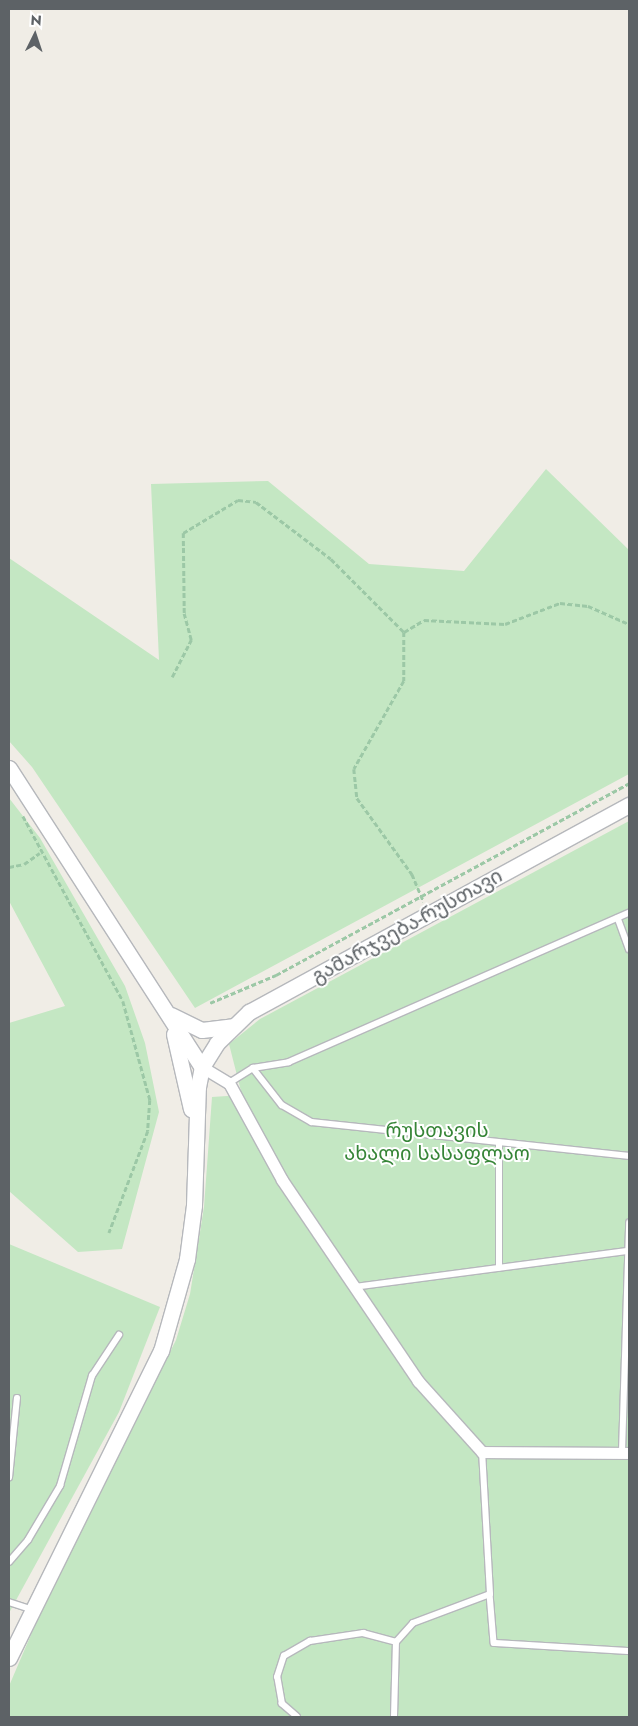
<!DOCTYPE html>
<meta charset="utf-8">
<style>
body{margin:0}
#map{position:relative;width:638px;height:1726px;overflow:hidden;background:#f0ede6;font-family:Jost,"Noto Sans Georgian",sans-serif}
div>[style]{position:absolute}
.green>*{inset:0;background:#c4e7c3}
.path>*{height:2.5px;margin-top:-1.25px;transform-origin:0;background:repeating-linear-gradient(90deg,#9cc8a6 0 5px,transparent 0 7.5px)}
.roads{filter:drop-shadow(1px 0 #b6b8bc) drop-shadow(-1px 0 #b6b8bc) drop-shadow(0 1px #b6b8bc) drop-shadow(0 -1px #b6b8bc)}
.service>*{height:5.5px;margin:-2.75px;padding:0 2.75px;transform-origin:2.75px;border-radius:2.75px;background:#fff}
.minor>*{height:11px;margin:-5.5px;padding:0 5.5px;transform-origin:5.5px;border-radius:5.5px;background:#fff}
.secondary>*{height:15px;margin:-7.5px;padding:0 7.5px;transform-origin:7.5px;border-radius:7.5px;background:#fff}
span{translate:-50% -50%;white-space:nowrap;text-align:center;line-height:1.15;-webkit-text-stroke:4px #fff;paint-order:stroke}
.street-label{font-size:20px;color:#5d6266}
.park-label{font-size:20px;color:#368537}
.frame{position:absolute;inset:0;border:10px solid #5d6266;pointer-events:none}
.north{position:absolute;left:10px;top:10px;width:50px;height:50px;-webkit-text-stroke:4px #fff;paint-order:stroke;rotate:4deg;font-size:14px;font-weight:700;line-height:20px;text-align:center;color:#5d6266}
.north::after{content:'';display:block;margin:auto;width:18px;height:22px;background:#5d6266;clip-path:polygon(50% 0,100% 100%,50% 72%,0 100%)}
</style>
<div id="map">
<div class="green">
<div style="clip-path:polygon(546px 469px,629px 550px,629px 774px,195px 1008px,32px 767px,9px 741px,9px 558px,159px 660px,151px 484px,268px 481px,369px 564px,464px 571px)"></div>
<div style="clip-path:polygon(9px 798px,40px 838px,125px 986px,145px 1043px,159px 1112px,122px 1249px,78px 1252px,9px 1191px,9px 1023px,65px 1006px,9px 901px)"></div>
<div style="clip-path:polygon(629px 821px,629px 1717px,9px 1717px,9px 1686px,42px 1609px,176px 1340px,190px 1294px,204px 1207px,212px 1097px,242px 1095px,229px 1044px,260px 1019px)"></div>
<div style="clip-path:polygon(9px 1244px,160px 1307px,119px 1412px,9px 1613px)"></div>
</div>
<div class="path">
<div style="left:404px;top:632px;width:49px;rotate:90deg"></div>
<div style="left:404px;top:681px;width:101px;rotate:119.6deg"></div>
<div style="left:354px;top:769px;width:29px;rotate:84deg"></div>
<div style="left:357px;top:798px;width:94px;rotate:54.1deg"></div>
<div style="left:412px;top:874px;width:30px;rotate:67deg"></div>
<div style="left:172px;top:677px;width:42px;rotate:-62.8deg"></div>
<div style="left:191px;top:640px;width:28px;rotate:-105deg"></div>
<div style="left:184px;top:613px;width:80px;rotate:-90.7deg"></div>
<div style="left:183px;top:533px;width:64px;rotate:-31deg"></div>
<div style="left:238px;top:500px;width:18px;rotate:6deg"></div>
<div style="left:256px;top:502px;width:94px;rotate:37.2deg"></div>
<div style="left:331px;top:559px;width:103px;rotate:45deg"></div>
<div style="left:404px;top:632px;width:23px;rotate:-31deg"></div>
<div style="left:424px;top:620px;width:81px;rotate:2.8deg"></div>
<div style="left:505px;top:624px;width:59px;rotate:-20.9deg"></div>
<div style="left:560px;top:603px;width:28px;rotate:6deg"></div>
<div style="left:588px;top:606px;width:45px;rotate:23.7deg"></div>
<div style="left:23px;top:816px;width:210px;rotate:61.6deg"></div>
<div style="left:123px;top:1001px;width:103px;rotate:74.7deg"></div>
<div style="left:150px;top:1100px;width:31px;rotate:94deg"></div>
<div style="left:148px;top:1131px;width:109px;rotate:110.9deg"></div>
<div style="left:9px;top:867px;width:15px;rotate:-11deg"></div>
<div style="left:24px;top:864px;width:19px;rotate:-35deg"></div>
<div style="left:210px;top:1003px;width:72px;rotate:-23deg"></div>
<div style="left:276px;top:975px;width:402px;rotate:-28.5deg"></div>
</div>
<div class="roads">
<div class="service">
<div style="left:618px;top:918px;width:33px;rotate:70deg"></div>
<div style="left:253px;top:1068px;width:47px;rotate:51.9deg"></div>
<div style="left:282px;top:1105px;width:34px;rotate:30deg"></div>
<div style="left:312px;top:1122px;width:319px;rotate:6.1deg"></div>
<div style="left:229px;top:1083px;width:28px;rotate:-32deg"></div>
<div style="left:253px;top:1068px;width:36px;rotate:-9deg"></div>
<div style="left:289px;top:1062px;width:371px;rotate:-23.7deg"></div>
<div style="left:499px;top:1268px;width:124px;rotate:-90deg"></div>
<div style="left:354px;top:1287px;width:274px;rotate:-7.5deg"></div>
<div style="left:622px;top:1452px;width:229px;rotate:-88.2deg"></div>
<div style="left:9px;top:1478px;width:80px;rotate:-84.3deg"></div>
<div style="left:9px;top:1562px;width:29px;rotate:-49deg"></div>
<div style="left:28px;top:1540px;width:63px;rotate:-59.3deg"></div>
<div style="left:60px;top:1486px;width:115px;rotate:-73.8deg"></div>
<div style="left:92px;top:1376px;width:49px;rotate:-56.6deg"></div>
<div style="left:490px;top:1594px;width:49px;rotate:85.3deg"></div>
<div style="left:494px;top:1643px;width:135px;rotate:3.4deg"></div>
<div style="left:9px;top:1602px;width:23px;rotate:18deg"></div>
<div style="left:297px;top:1717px;width:20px;rotate:-139deg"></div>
<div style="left:282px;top:1704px;width:27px;rotate:-100deg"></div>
<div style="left:277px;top:1677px;width:22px;rotate:-72deg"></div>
<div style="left:284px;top:1656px;width:30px;rotate:-30deg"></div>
<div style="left:310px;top:1641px;width:54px;rotate:-8.6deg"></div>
<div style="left:363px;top:1633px;width:34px;rotate:15deg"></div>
<div style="left:394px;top:1717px;width:75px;rotate:-88.5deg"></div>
<div style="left:396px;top:1642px;width:25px;rotate:-48deg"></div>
<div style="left:413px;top:1623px;width:82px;rotate:-20.6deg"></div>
<div style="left:490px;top:1594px;width:142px;rotate:-93.2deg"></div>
</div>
<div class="minor">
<div style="left:202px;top:1067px;width:31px;rotate:31deg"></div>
<div style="left:229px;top:1083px;width:111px;rotate:61.3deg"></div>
<div style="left:282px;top:1180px;width:243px;rotate:55.9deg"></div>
<div style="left:418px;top:1381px;width:96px;rotate:48deg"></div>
<div style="left:482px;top:1452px;width:147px;rotate:0.4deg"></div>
</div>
<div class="secondary">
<div style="left:9px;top:768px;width:356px;rotate:57.2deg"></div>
<div style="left:171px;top:1015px;width:34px;rotate:26deg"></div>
<div style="left:202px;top:1030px;width:31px;rotate:-7deg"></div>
<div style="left:174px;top:1034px;width:77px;rotate:77.2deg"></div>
<div style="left:9px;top:1658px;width:343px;rotate:-63.7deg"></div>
<div style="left:161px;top:1351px;width:96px;rotate:-74.2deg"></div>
<div style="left:187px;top:1259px;width:54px;rotate:-82.6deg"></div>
<div style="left:194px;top:1205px;width:118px;rotate:-88.1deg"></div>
<div style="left:198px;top:1087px;width:20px;rotate:-79deg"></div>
<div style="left:202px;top:1067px;width:28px;rotate:-58deg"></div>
<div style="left:217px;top:1043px;width:45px;rotate:-44.1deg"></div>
<div style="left:249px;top:1012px;width:433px;rotate:-28.6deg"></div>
</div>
</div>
<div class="street-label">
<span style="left:407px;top:926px;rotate:-29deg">გამარჯვება-რუსთავი</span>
</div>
<div class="park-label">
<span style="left:437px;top:1142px">რუსთავის<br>ახალი სასაფლაო</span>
</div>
<div class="frame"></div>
<div class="north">N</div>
</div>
